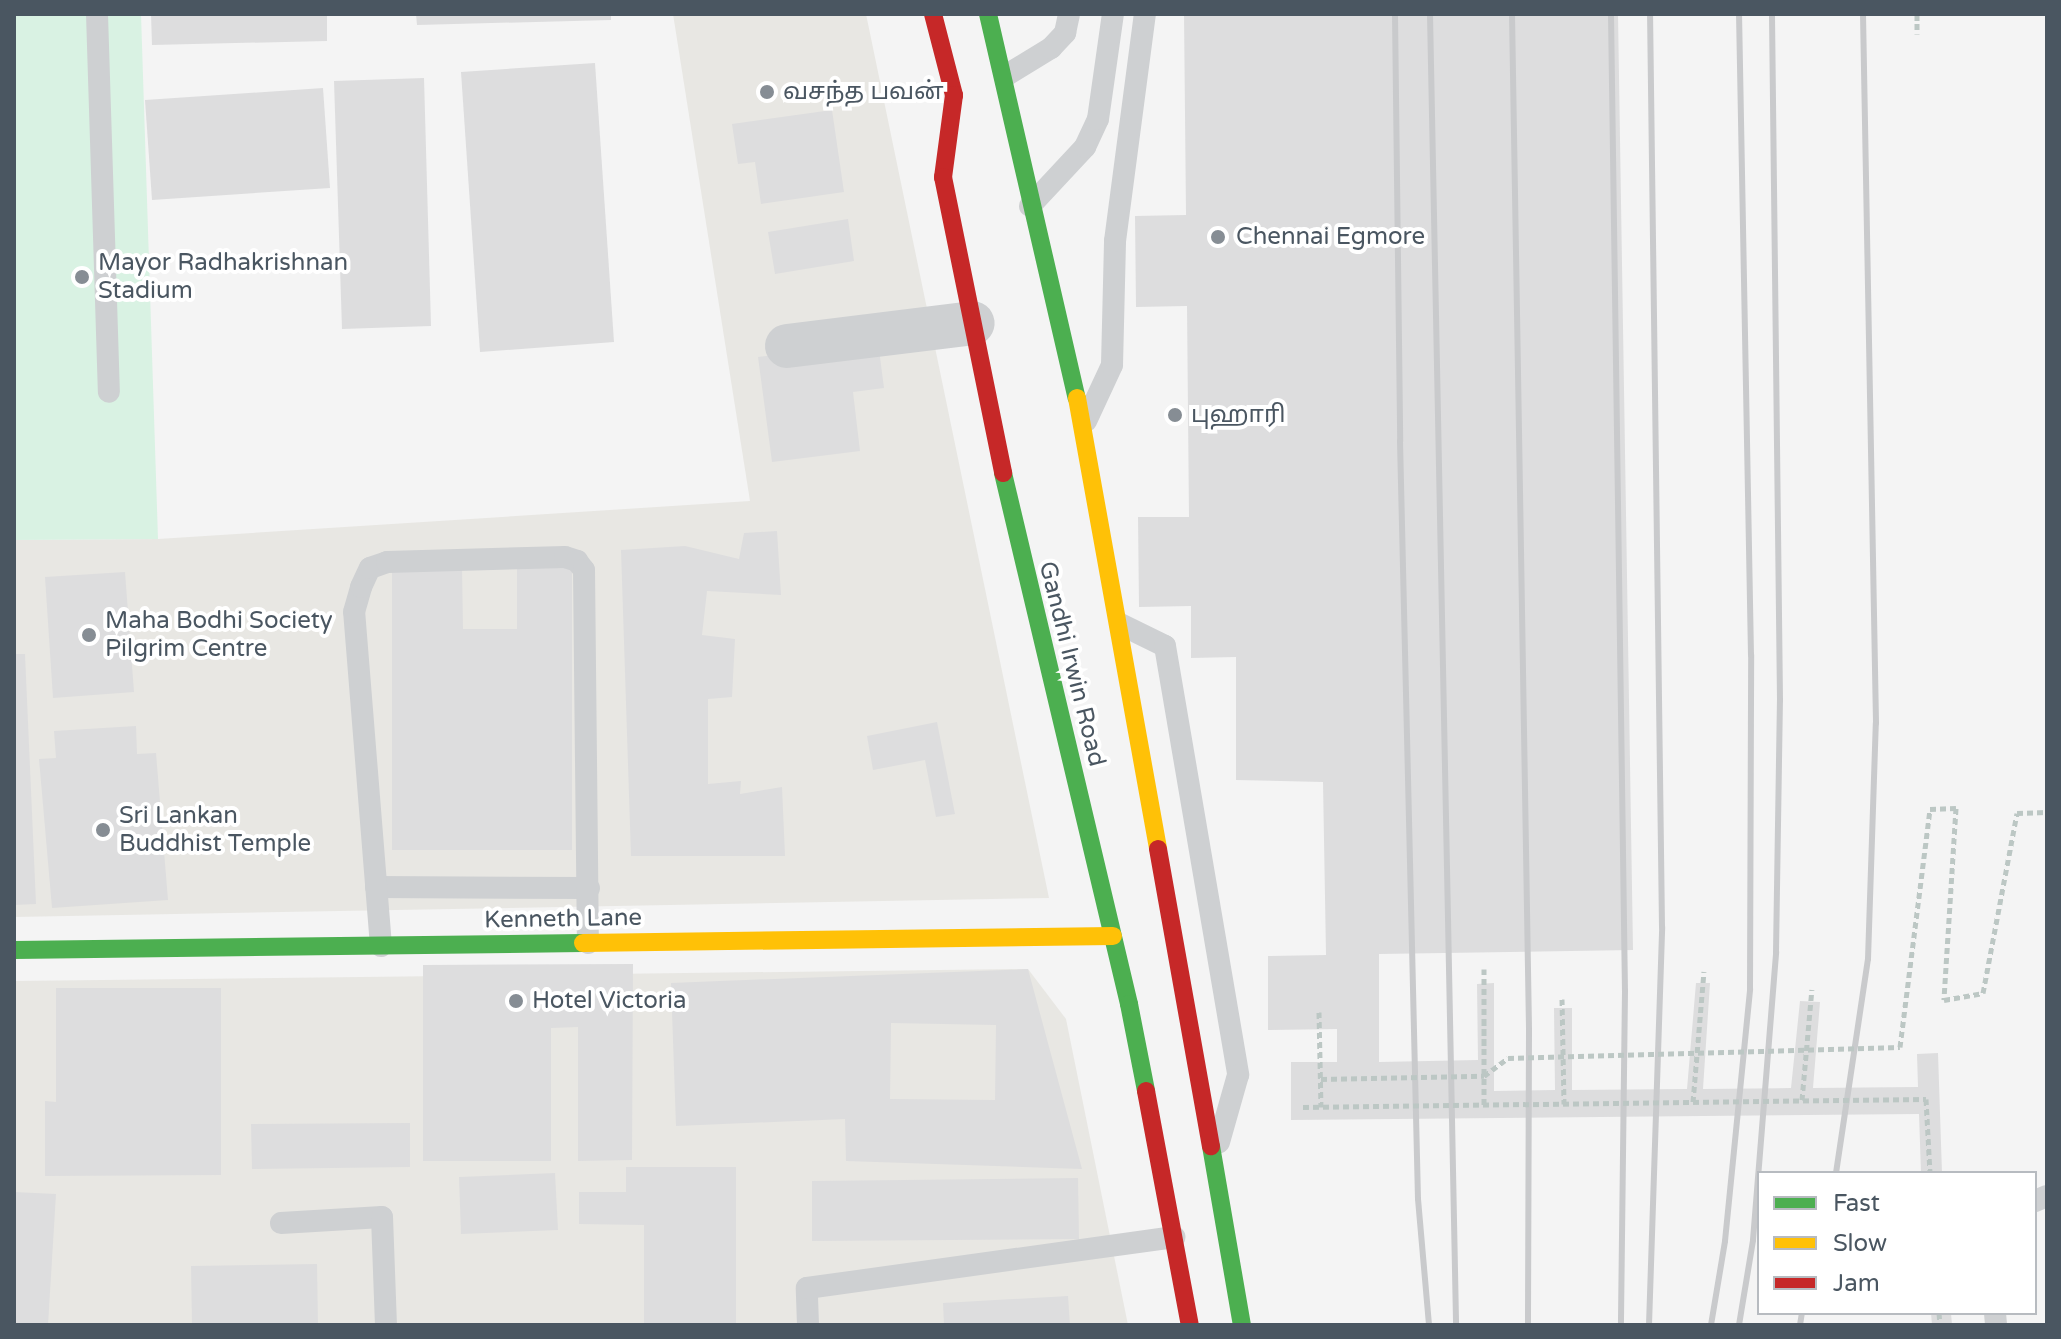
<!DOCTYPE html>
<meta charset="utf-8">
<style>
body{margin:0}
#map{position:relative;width:2061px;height:1339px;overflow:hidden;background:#f4f4f4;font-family:"Varela Round","Noto Sans Tamil",sans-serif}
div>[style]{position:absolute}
.commercial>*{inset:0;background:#e8e7e3}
.green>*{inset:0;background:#d9f2e3}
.building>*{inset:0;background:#ddddde}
.path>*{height:5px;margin-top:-2.5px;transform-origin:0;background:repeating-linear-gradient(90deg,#bcc7c4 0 6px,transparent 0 10px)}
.lane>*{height:22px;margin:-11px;padding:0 11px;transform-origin:11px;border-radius:11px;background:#ced0d2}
.street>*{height:44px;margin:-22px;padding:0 22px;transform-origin:22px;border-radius:22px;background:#ced0d2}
.fast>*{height:18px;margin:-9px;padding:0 9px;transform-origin:9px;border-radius:9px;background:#4caf50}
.slow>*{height:18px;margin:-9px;padding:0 9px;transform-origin:9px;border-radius:9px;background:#ffc107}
.jam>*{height:18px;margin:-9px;padding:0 9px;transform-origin:9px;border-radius:9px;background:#c62828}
.rail>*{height:6px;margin:-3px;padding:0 3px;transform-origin:3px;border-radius:3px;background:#c9cacc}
.path-bridge>*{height:5px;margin-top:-2.5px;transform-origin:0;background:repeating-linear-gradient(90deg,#bcc7c4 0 6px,transparent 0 10px)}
.dots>*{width:22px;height:22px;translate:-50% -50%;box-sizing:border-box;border:4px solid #fff;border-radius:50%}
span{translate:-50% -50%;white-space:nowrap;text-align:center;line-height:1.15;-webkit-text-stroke:8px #fff;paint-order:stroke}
.poi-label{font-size:24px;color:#4a5661}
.left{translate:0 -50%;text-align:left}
.street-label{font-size:24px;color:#4a5661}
.frame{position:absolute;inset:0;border:16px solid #4a5661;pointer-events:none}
.legend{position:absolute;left:1757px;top:1171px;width:280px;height:144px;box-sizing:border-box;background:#fff;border:2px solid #b7bbc0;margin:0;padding:10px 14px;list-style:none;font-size:24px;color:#4a5661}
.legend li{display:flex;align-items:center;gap:16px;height:40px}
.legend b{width:40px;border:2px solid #b7bbc0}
</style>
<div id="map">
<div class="commercial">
<div style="clip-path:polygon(673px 14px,866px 14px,1049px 898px,14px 917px,14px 540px,158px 539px,750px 501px)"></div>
<div style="clip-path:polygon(1028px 969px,1066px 1019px,1128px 1325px,14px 1325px,14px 981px)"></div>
</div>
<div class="green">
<div style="clip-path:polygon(14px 14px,141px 14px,158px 539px,14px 540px)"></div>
</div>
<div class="building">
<div style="clip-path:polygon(151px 14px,327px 14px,327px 41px,152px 45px)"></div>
<div style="clip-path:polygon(416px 14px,611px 14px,611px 20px,417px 25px)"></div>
<div style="clip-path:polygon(1184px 14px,1618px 14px,1633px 950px,1379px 954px,1379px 1062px,1478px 1060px,1477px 984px,1494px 983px,1494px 1091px,1555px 1090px,1554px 1008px,1572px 1008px,1572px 1090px,1687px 1089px,1696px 983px,1710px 983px,1703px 1089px,1791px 1088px,1800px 1001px,1820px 1002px,1813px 1088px,1918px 1087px,1917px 1054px,1938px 1053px,1942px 1173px,1921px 1173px,1919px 1114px,1291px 1120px,1291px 1062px,1337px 1062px,1337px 1029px,1268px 1030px,1268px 956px,1326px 955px,1323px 782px,1236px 780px,1236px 657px,1191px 658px,1191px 606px,1139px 607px,1138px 517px,1189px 517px,1187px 306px,1136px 307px,1135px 216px,1186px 215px)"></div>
<div style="clip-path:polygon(595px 63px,614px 342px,480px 352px,461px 72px)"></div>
<div style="clip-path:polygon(424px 78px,431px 326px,342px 329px,334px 81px)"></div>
<div style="clip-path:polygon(323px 88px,330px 188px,152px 200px,145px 100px)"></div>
<div style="clip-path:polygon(832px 110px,844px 192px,761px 204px,755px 162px,738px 164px,732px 124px)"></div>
<div style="clip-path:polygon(848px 219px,854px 261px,775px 274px,768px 232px)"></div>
<div style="clip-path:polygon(878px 342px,884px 388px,853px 392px,860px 451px,772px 462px,758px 357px)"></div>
<div style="clip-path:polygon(777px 531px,781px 595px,707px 591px,702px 635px,735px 639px,732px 697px,708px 699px,708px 784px,741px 781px,740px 794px,782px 787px,785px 856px,631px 856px,621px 550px,685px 546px,739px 559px,744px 533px)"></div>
<div style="clip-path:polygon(517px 566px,572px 567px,572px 850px,392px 850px,392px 567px,462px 567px,463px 629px,517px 629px)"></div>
<div style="clip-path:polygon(125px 572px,134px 692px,53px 698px,45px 577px)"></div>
<div style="clip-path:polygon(14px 654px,25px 654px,36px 904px,14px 905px)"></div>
<div style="clip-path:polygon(937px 722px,955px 814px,936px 817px,925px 760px,873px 770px,867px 736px)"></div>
<div style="clip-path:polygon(136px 726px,137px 754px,156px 753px,168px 900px,52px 908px,39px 759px,56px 758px,54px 731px)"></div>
<div style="clip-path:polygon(633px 964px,632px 1160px,578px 1161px,578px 1027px,551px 1028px,551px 1161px,423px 1161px,423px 965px)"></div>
<div style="clip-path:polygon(evenodd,1028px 969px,1082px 1169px,846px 1161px,845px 1119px,676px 1126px,671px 983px,1028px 969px,891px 1023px,996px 1025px,995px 1100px,890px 1099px,891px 1023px)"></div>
<div style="clip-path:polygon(56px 988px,221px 988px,221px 1175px,45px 1176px,45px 1101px,56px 1102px)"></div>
<div style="clip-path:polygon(410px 1123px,410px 1167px,252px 1169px,251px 1124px)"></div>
<div style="clip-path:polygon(626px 1167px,736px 1167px,736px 1325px,644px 1325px,644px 1225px,579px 1224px,579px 1192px,626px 1192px)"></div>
<div style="clip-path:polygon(555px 1173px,558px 1230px,461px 1234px,459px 1177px)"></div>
<div style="clip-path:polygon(1078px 1178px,1079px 1239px,812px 1241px,812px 1181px)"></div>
<div style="clip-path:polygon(14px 1192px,56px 1194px,48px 1325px,14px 1325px)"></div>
<div style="clip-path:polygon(317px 1264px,318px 1325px,192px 1325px,191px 1266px)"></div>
<div style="clip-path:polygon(1068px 1296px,1070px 1325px,944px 1325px,943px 1303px)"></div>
<div style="clip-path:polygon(1931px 1313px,1951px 1313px,1952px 1325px,1932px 1325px)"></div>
</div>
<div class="path">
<div style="left:1917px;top:14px;width:20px;rotate:90deg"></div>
<div style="left:1484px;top:969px;width:136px;rotate:90deg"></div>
<div style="left:1562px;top:999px;width:105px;rotate:88.9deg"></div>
<div style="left:1944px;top:1000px;width:40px;rotate:-10deg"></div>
<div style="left:1983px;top:993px;width:183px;rotate:-79.3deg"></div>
<div style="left:2017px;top:813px;width:30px;rotate:-2deg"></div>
<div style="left:1319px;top:1012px;width:95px;rotate:88.8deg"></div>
<div style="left:1926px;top:1099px;width:74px;rotate:86.9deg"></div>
<div style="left:1802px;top:1100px;width:111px;rotate:-84.9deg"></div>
<div style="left:1693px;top:1102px;width:131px;rotate:-85.2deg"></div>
<div style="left:1939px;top:1313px;width:12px;rotate:85deg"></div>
</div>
<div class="lane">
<div style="left:97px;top:14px;width:378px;rotate:88.2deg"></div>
<div style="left:1005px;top:76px;width:54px;rotate:-31.3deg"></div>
<div style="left:1051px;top:48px;width:21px;rotate:-47deg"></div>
<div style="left:1065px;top:33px;width:19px;rotate:-78deg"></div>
<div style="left:1030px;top:206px;width:81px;rotate:-47deg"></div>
<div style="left:1085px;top:147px;width:31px;rotate:-65deg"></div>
<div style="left:1098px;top:119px;width:106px;rotate:-81.9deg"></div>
<div style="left:1086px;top:421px;width:62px;rotate:-65.1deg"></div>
<div style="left:1112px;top:365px;width:124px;rotate:-88.6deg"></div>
<div style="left:1115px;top:241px;width:229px;rotate:-82.5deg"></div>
<div style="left:1120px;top:624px;width:50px;rotate:26.1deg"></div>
<div style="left:1165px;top:646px;width:435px;rotate:80.3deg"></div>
<div style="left:1238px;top:1075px;width:70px;rotate:105.8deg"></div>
<div style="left:376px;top:887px;width:213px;rotate:0.3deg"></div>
<div style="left:381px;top:946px;width:335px;rotate:-94.6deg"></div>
<div style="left:354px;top:612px;width:26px;rotate:-74deg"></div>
<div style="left:361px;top:587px;width:21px;rotate:-65deg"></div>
<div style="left:370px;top:568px;width:18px;rotate:-19deg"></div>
<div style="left:387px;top:562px;width:178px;rotate:-1.6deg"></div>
<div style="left:565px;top:557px;width:13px;rotate:18deg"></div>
<div style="left:577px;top:561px;width:11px;rotate:52deg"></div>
<div style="left:584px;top:570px;width:373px;rotate:89.4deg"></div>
<div style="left:2035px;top:1201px;width:13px;rotate:-23deg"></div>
<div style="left:281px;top:1223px;width:101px;rotate:-3.4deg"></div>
<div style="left:382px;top:1217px;width:108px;rotate:87.9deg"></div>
<div style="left:1995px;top:1313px;width:12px;rotate:85deg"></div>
<div style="left:808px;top:1325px;width:37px;rotate:-92deg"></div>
<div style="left:807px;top:1288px;width:371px;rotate:-7.9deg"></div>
</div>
<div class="street">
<div style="left:787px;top:346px;width:187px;rotate:-7deg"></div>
</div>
<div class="fast">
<div style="left:988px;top:14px;width:394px;rotate:77deg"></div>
<div style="left:1003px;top:473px;width:546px;rotate:76.65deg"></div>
<div style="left:1129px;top:1004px;width:89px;rotate:78.9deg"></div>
<div style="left:14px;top:950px;width:569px;rotate:-0.7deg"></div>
<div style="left:1211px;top:1146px;width:182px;rotate:80.2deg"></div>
</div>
<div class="slow">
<div style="left:1077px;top:398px;width:458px;rotate:79.8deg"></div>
<div style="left:583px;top:943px;width:530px;rotate:-0.76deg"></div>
</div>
<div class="jam">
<div style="left:933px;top:14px;width:84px;rotate:75.5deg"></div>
<div style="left:954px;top:95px;width:83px;rotate:97.6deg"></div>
<div style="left:943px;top:177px;width:302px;rotate:78.5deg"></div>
<div style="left:1158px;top:849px;width:302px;rotate:79.9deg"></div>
<div style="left:1146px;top:1091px;width:238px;rotate:79.4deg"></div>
</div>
<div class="rail">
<div style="left:1395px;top:14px;width:427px;rotate:89.3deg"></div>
<div style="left:1400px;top:441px;width:758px;rotate:88.64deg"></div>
<div style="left:1418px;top:1199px;width:126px;rotate:85deg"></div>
<div style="left:1430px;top:14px;width:1311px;rotate:88.86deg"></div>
<div style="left:1512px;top:14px;width:1017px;rotate:89.04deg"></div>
<div style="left:1529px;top:1031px;width:294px;rotate:90.2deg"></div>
<div style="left:1611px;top:14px;width:977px;rotate:89.18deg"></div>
<div style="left:1625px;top:991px;width:334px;rotate:90.7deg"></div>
<div style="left:1836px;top:1173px;width:216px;rotate:-81.5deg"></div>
<div style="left:1868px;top:959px;width:236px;rotate:-88.1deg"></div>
<div style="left:1876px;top:723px;width:709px;rotate:-91.05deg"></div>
<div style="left:1649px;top:1325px;width:398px;rotate:-88.1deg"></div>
<div style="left:1662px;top:927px;width:913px;rotate:-90.75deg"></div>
<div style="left:1711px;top:1325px;width:85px;rotate:-80.5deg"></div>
<div style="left:1725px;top:1241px;width:253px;rotate:-84.3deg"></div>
<div style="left:1750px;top:989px;width:334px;rotate:-89.8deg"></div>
<div style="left:1751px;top:655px;width:641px;rotate:-91.07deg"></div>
<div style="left:1739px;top:1325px;width:86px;rotate:-80.6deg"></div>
<div style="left:1753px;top:1240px;width:289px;rotate:-85.4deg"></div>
<div style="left:1776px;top:952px;width:252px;rotate:-89.1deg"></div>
<div style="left:1780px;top:700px;width:686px;rotate:-90.67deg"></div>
<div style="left:1800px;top:1325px;width:12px;rotate:-81deg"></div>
</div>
<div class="path-bridge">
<div style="left:1321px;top:1079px;width:163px;rotate:-1.1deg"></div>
<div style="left:1484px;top:1076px;width:30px;rotate:-37deg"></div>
<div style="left:1508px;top:1058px;width:392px;rotate:-1.6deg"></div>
<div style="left:1900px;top:1047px;width:240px;rotate:-82.8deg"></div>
<div style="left:1930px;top:809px;width:26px;rotate:-2deg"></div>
<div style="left:1956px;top:808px;width:192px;rotate:93.6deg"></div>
<div style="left:1303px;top:1107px;width:623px;rotate:-0.74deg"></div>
</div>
<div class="dots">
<div style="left:767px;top:92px;background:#868d94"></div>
<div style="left:1218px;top:237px;background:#868d94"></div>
<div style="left:82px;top:277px;background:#868d94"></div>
<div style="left:1175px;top:415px;background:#868d94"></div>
<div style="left:89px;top:635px;background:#868d94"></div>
<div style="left:103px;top:830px;background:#868d94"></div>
<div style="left:516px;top:1001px;background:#868d94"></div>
</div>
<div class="poi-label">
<span class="left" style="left:783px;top:92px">வசந்த பவன்</span>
<span class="left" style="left:1236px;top:237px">Chennai Egmore</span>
<span class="left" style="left:98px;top:277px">Mayor Radhakrishnan<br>Stadium</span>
<span class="left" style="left:1191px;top:415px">புஹாரி</span>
<span class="left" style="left:105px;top:635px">Maha Bodhi Society<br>Pilgrim Centre</span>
<span class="left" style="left:119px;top:830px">Sri Lankan<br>Buddhist Temple</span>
<span class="left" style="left:532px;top:1001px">Hotel Victoria</span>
</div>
<div class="street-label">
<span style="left:1072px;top:664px;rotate:76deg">Gandhi Irwin Road</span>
<span style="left:563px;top:919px;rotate:-1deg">Kenneth Lane</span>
</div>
<div class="frame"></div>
<ul class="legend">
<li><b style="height:10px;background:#4caf50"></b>Fast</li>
<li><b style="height:10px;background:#ffc107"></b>Slow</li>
<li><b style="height:10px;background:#c62828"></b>Jam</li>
</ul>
</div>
